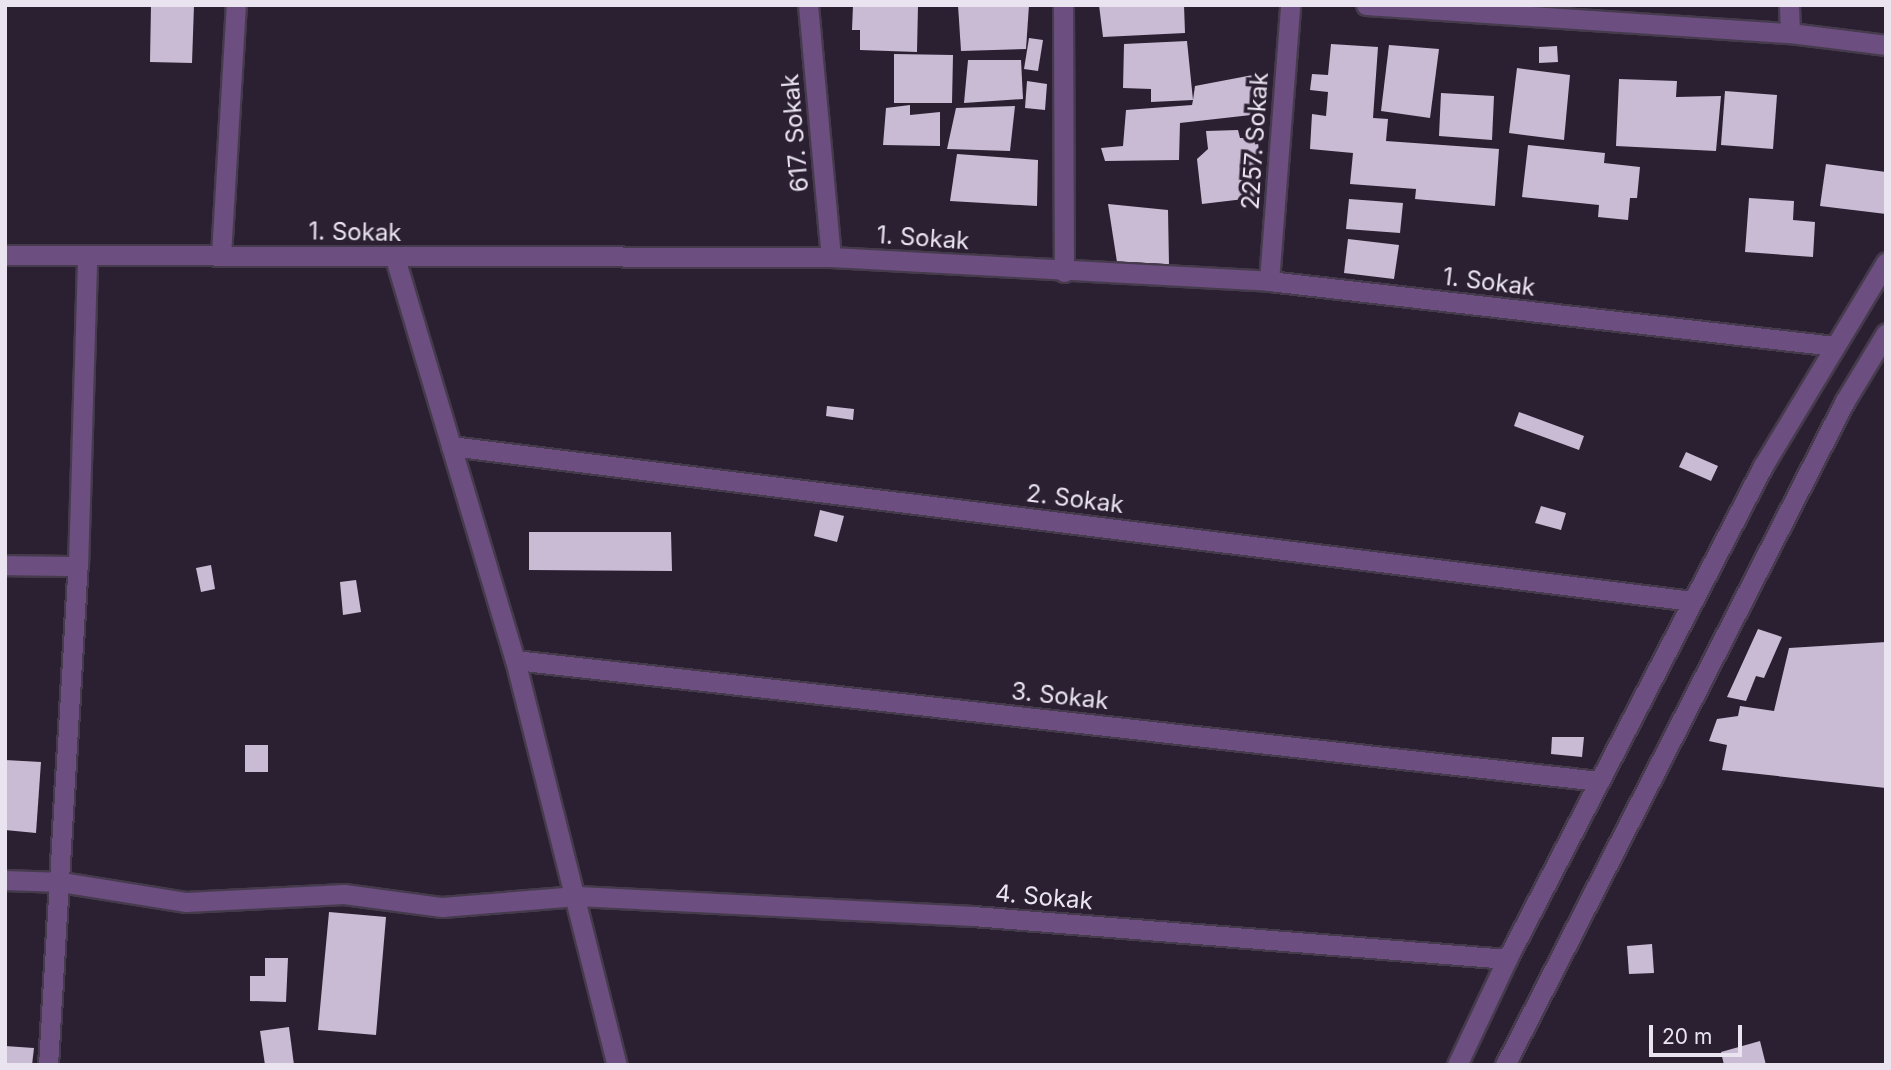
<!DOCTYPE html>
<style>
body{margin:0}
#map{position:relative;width:1891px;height:1070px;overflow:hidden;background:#2b2032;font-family:Inter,sans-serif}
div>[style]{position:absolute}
.building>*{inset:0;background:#c8bbd3}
.roads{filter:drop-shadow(2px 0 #463b4d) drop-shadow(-2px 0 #463b4d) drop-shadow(0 2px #463b4d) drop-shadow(0 -2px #463b4d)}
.minor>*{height:19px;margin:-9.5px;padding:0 9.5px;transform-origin:9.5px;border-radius:9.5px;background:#6c4f80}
.tertiary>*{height:19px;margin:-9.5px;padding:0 9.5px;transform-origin:9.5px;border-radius:9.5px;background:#6c4f80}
span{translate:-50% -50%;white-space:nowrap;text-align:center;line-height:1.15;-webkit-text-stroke:7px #2b2032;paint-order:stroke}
.street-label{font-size:24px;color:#eae3f0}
.frame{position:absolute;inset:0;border:7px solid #eae3f0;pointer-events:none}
.scale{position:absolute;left:1649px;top:1025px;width:93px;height:32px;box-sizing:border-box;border:4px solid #eae3f0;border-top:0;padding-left:9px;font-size:21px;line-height:24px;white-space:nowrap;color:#eae3f0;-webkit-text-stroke:5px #2b2032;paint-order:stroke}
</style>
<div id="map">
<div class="building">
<div style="clip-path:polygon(151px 5px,194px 5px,192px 63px,150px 62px)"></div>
<div style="clip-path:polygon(853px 5px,918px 6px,917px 52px,860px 50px,860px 30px,852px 30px)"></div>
<div style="clip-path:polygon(958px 5px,1029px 5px,1026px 49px,961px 51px)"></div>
<div style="clip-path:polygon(1099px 5px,1184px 5px,1185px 33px,1103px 37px)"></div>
<div style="clip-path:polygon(1029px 38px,1043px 40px,1038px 71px,1024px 69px)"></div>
<div style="clip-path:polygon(1187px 41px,1193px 100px,1195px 86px,1258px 74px,1260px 114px,1180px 123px,1179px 160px,1105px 161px,1101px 148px,1123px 146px,1126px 110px,1192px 105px,1193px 100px,1151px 102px,1151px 89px,1123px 88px,1124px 44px)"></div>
<div style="clip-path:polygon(1331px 44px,1378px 47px,1373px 118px,1388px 119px,1386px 141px,1499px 149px,1495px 206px,1415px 199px,1416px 189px,1350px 184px,1353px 153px,1310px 149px,1312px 114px,1326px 116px,1328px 92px,1310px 90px,1312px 74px,1328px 75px)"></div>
<div style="clip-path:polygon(1389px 45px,1439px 49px,1430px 118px,1381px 111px)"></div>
<div style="clip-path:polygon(1557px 46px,1558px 62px,1539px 63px,1539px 47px)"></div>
<div style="clip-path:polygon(894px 54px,953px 55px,952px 103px,894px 103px)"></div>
<div style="clip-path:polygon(968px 60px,1021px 60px,1023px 99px,964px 103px)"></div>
<div style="clip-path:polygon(1517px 68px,1570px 75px,1564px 140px,1509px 133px)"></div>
<div style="clip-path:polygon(1619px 79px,1677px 81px,1676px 97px,1721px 96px,1716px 151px,1616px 146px)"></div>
<div style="clip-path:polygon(1027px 81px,1047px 84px,1045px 110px,1025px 108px)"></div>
<div style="clip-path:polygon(1725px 91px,1777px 95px,1773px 149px,1721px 145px)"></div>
<div style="clip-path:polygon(1441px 93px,1494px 96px,1492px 140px,1439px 136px)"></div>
<div style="clip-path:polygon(910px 105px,910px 115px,940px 112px,940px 146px,883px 145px,886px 108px)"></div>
<div style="clip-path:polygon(1015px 106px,1010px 151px,947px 149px,956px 108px)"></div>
<div style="clip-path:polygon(1238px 130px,1240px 138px,1258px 138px,1261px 197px,1202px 204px,1197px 159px,1208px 149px,1206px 131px)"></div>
<div style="clip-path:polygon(1528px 145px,1605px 153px,1604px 163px,1640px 167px,1637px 198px,1630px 198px,1628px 220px,1598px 217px,1599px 205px,1522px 197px)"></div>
<div style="clip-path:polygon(957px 154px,1038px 160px,1037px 206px,950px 201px)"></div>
<div style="clip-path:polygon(1826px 164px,1886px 172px,1886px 214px,1820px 206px)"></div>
<div style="clip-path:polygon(1749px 198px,1794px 201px,1793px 220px,1815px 222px,1813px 257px,1745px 252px)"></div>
<div style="clip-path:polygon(1349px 199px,1403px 203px,1400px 233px,1346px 229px)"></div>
<div style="clip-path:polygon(1108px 204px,1168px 210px,1169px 265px,1117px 262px)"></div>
<div style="clip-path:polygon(1348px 239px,1399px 245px,1394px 279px,1344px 273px)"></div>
<div style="clip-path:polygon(827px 406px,854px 409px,853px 420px,826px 416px)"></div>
<div style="clip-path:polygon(1519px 412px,1584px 436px,1579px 450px,1514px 426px)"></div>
<div style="clip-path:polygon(1686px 452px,1718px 466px,1711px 481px,1679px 467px)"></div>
<div style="clip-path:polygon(1541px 506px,1566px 513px,1561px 530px,1535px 523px)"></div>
<div style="clip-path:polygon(820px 510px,844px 516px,837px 542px,814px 536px)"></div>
<div style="clip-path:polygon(529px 532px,671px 532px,672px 571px,529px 570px)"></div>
<div style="clip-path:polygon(211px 565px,215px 589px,201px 592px,196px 568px)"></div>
<div style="clip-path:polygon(356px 580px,361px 612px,343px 615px,340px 582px)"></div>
<div style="clip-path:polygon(1758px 629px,1782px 637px,1764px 678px,1756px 676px,1746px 701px,1727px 697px)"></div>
<div style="clip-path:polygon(1886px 642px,1886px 788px,1722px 770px,1727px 745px,1709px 741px,1717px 719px,1738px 716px,1740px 706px,1774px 711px,1789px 648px)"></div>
<div style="clip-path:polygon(1552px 737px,1584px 737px,1582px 757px,1551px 754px)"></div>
<div style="clip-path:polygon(245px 745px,268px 745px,268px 772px,245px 772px)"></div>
<div style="clip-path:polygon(5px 760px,41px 762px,36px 833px,5px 830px)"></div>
<div style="clip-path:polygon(329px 912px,386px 917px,376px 1035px,318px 1030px)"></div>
<div style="clip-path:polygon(1652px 944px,1654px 973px,1629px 974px,1627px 946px)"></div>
<div style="clip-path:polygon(265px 958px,288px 958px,286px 1002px,250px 1001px,250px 976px,265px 976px)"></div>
<div style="clip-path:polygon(289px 1027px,294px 1065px,265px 1065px,260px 1031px)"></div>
<div style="clip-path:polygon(1760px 1041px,1766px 1065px,1724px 1065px,1721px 1052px)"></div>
<div style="clip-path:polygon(5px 1046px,34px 1048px,32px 1065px,5px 1065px)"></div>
</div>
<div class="roads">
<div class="minor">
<div style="left:808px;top:5px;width:253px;rotate:84.8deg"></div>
<div style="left:1063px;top:5px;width:267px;rotate:89.8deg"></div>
<div style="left:1366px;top:5px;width:425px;rotate:3.8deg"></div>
<div style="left:1790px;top:33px;width:97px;rotate:7.1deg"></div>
<div style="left:1789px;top:5px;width:28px;rotate:88deg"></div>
<div style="left:5px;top:255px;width:826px;rotate:0.14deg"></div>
<div style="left:831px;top:257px;width:439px;rotate:3.1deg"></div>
<div style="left:1269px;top:281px;width:569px;rotate:6.56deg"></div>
<div style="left:221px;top:255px;width:250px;rotate:-86.6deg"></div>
<div style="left:395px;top:258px;width:420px;rotate:73.4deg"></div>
<div style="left:515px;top:660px;width:418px;rotate:75.9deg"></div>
<div style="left:1269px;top:281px;width:277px;rotate:-85.6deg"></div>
<div style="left:451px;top:446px;width:1251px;rotate:7.12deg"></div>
<div style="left:5px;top:565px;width:73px;rotate:0.8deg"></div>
<div style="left:515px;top:660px;width:1091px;rotate:6.37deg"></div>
<div style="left:5px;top:880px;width:56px;rotate:2deg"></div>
<div style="left:61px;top:882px;width:127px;rotate:9.1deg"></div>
<div style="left:186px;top:902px;width:158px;rotate:-2.9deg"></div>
<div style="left:344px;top:894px;width:99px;rotate:7.6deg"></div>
<div style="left:442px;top:907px;width:135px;rotate:-4.7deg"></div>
<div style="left:577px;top:896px;width:397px;rotate:2.9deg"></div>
<div style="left:973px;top:916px;width:536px;rotate:4.6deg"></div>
<div style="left:48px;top:1065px;width:500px;rotate:-86.6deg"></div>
<div style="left:78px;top:566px;width:310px;rotate:-88.3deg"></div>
</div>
<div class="tertiary">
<div style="left:1457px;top:1065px;width:117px;rotate:-64.7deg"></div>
<div style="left:1507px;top:959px;width:556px;rotate:-62.56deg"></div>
<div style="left:1763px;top:466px;width:238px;rotate:-58.9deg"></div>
<div style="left:1505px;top:1065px;width:746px;rotate:-62.89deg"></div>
<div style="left:1845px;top:401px;width:79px;rotate:-58.9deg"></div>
</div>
</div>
<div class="street-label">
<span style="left:795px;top:133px;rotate:-95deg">617. Sokak</span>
<span style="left:1255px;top:141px;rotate:-86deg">2257. Sokak</span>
<span style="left:355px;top:232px;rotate:1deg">1. Sokak</span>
<span style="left:923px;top:238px;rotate:4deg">1. Sokak</span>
<span style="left:1489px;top:282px;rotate:7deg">1. Sokak</span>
<span style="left:1075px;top:499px;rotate:7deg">2. Sokak</span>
<span style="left:1060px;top:696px;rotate:6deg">3. Sokak</span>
<span style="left:1044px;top:897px;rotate:5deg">4. Sokak</span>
</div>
<div class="frame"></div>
<div class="scale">20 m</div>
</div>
